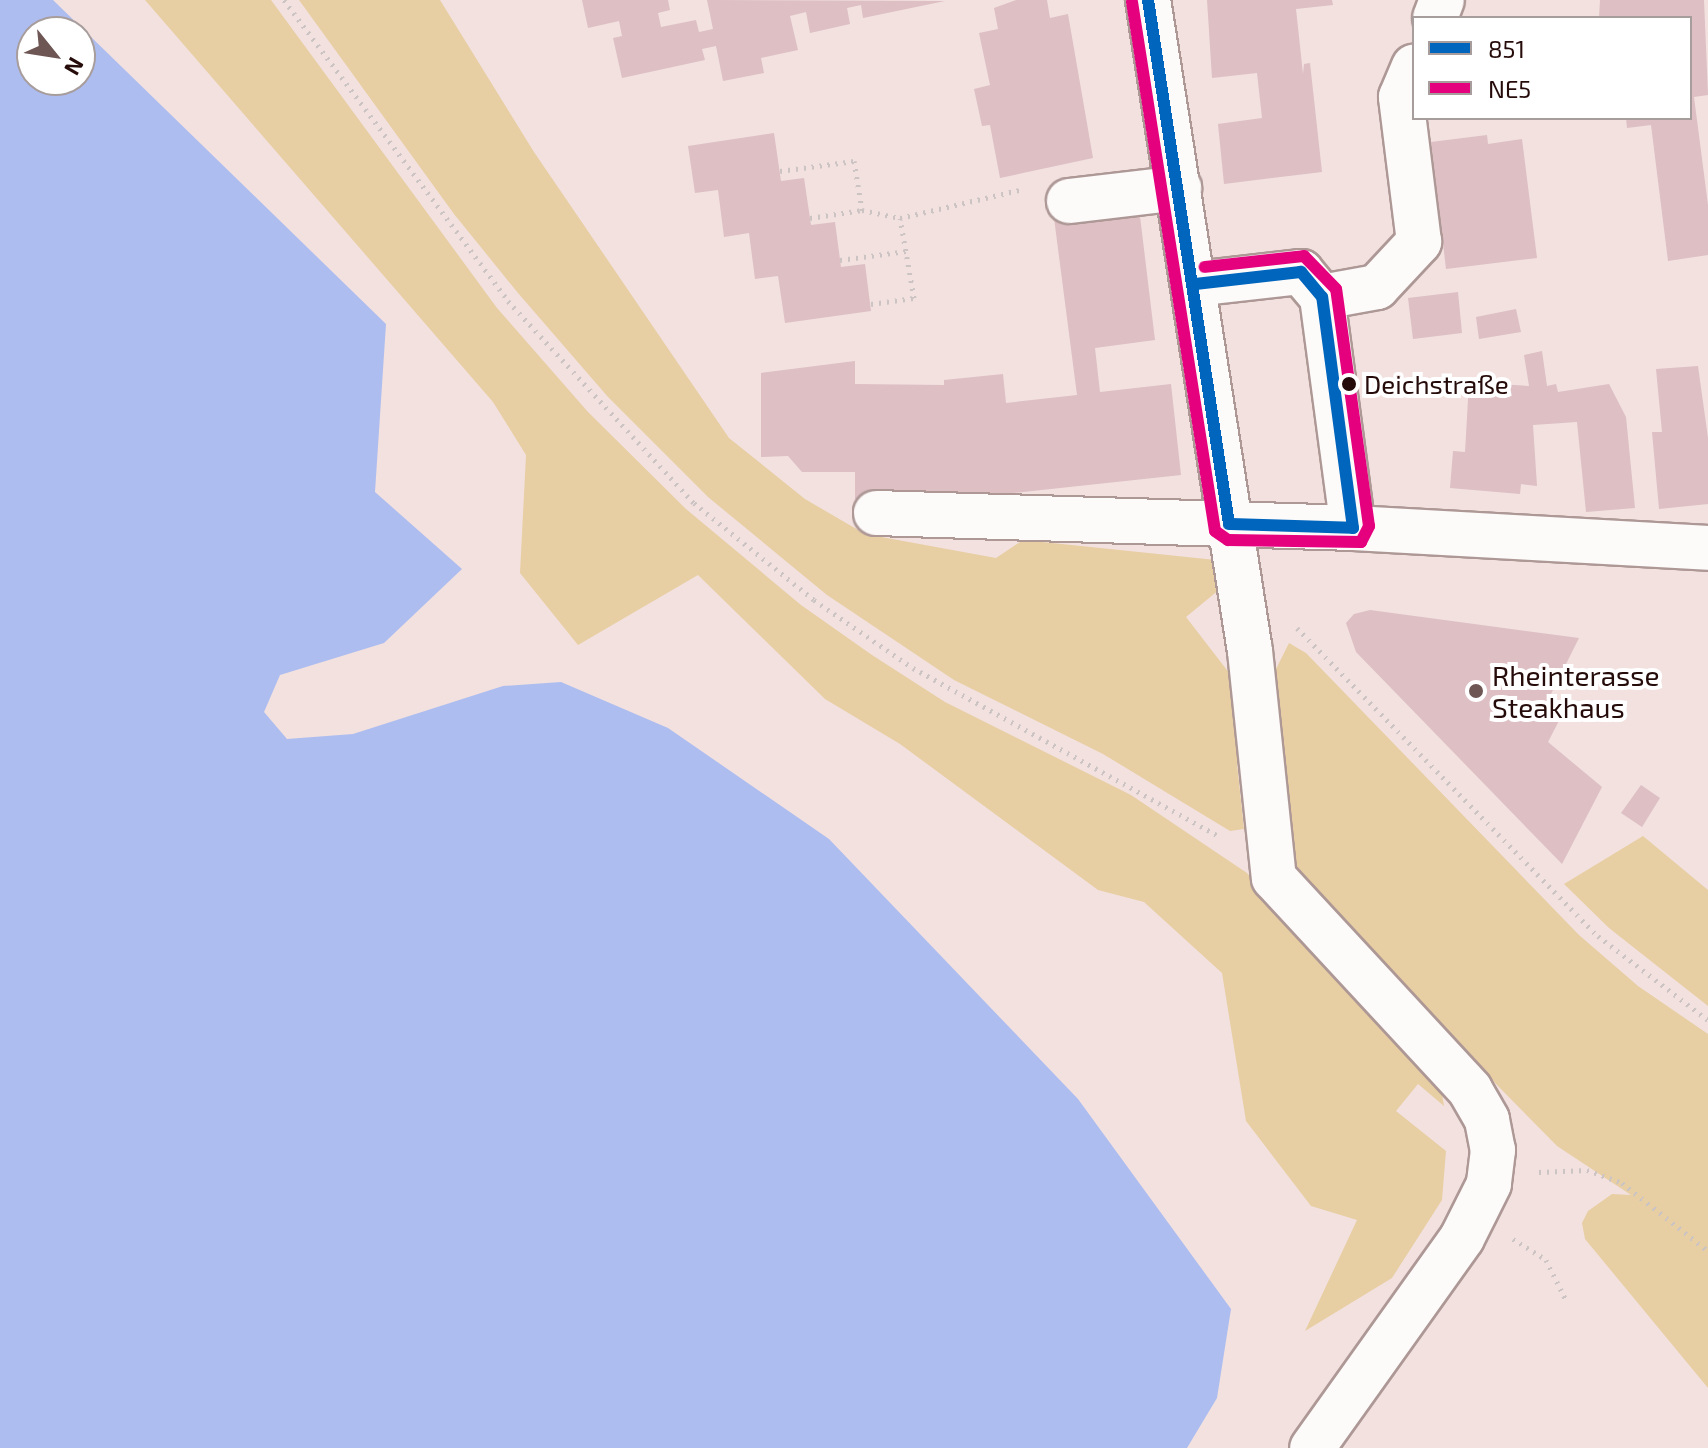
<!DOCTYPE html>
<meta charset="utf-8">
<style>
body{margin:0}
#map{position:relative;width:1708px;height:1448px;overflow:hidden;background:#f2e1df;font-family:"Exo 2",sans-serif}
div>[style]{position:absolute}
.green>*{inset:0;background:#e8cea3}
.water>*{inset:0;background:#adbdf0}
.building>*{inset:0;background:#ddbfc4}
.path>*{height:5px;margin-top:-2.5px;transform-origin:0;background:repeating-linear-gradient(90deg,#cbc4c3 0 2px,transparent 0 8px)}
.roads{filter:drop-shadow(2px 0 #ad9896) drop-shadow(-2px 0 #ad9896) drop-shadow(0 2px #ad9896) drop-shadow(0 -2px #ad9896)}
.minor>*{height:44px;margin:-22px;padding:0 22px;transform-origin:22px;border-radius:22px;background:#fdfafa}
.bus-1>*{height:12px;margin:-6px;padding:0 6px;transform-origin:6px;border-radius:6px;background:#0065bd}
.bus-2>*{height:12px;margin:-6px;padding:0 6px;transform-origin:6px;border-radius:6px;background:#e5007d}
.dots>*{width:22px;height:22px;translate:-50% -50%;box-sizing:border-box;border:4px solid #fff;border-radius:50%}
span{translate:-50% -50%;white-space:nowrap;text-align:center;line-height:1.15;-webkit-text-stroke:8px #fff;paint-order:stroke}
.bus-label{font-size:26px;color:#250b09}
.left{translate:0 -50%;text-align:left}
.poi-label{font-size:28px;color:#250b09}
.legend{position:absolute;left:1412px;top:16px;width:280px;height:104px;box-sizing:border-box;background:#fff;border:2px solid #a89d9d;margin:0;padding:10px 14px;list-style:none;font-size:24px;color:#250b09}
.legend li{display:flex;align-items:center;gap:16px;height:40px}
.legend b{width:40px;border:2px solid #a89d9d}
.north{position:absolute;left:16px;top:16px;width:80px;height:80px;box-sizing:border-box;background:#fff;border:2px solid #a89d9d;border-radius:50%;rotate:120deg;font-size:22px;font-weight:700;line-height:32px;text-align:center;color:#250b09}
.north::after{content:'';display:block;margin:auto;width:28px;height:36px;background:#6d5654;clip-path:polygon(50% 0,100% 100%,50% 72%,0 100%)}
</style>
<div id="map">
<div class="green">
<div style="clip-path:polygon(145px 0,271px 0,497px 308px,588px 412px,686px 509px,801px 605px,872px 655px,945px 702px,1131px 795px,1247px 873px,1441px 1088px,1444px 1106px,1418px 1084px,1396px 1111px,1446px 1151px,1442px 1200px,1392px 1278px,1305px 1331px,1357px 1220px,1311px 1206px,1246px 1121px,1222px 973px,1144px 902px,1098px 890px,900px 744px,825px 699px,698px 575px,578px 645px,520px 573px,526px 455px,493px 402px)"></div>
<div style="clip-path:polygon(299px 0,440px 0,534px 152px,729px 438px,805px 499px,865px 534px,996px 558px,1023px 540px,1216px 560px,1220px 589px,1186px 617px,1240px 687px,1247px 752px,1237px 764px,1244px 829px,1230px 831px,1103px 754px,954px 680px,827px 595px,708px 497px,608px 397px,518px 293px,454px 214px)"></div>
<div style="clip-path:polygon(1289px 643px,1306px 653px,1579px 935px,1638px 986px,1708px 1034px,1708px 1388px,1585px 1239px,1582px 1223px,1588px 1211px,1612px 1194px,1631px 1195px,1557px 1146px,1322px 907px,1288px 860px,1269px 683px)"></div>
<div style="clip-path:polygon(1643px 836px,1708px 890px,1708px 1006px,1609px 928px,1564px 884px)"></div>
</div>
<div class="water">
<div style="clip-path:polygon(evenodd,0 0,53px 0,386px 324px,375px 492px,462px 569px,384px 643px,280px 675px,264px 712px,287px 739px,353px 734px,503px 686px,561px 682px,668px 728px,829px 839px,1078px 1099px,1231px 1309px,1217px 1398px,1187px 1448px,0 1448px,0 0,32px 32px,80px 32px,80px 80px,32px 80px,32px 32px)"></div>
</div>
<div class="building">
<div style="clip-path:polygon(582px 0,668px 0,670px 10px,658px 13px,661px 27px,696px 20px,699px 32px,713px 29px,707px 0,945px 1px,863px 18px,861px 5px,847px 8px,850px 24px,810px 33px,806px 12px,790px 16px,798px 50px,761px 58px,764px 73px,723px 81px,716px 46px,702px 49px,705px 60px,622px 78px,613px 38px,622px 36px,619px 21px,588px 28px)"></div>
<div style="clip-path:polygon(1016px 0,1047px 0,1050px 18px,1068px 14px,1093px 158px,1000px 178px,990px 125px,982px 126px,974px 89px,990px 85px,979px 33px,998px 29px,994px 8px)"></div>
<div style="clip-path:polygon(1207px 0,1332px 0,1333px 5px,1296px 9px,1303px 74px,1304px 64px,1310px 63px,1322px 172px,1224px 184px,1218px 124px,1262px 118px,1257px 73px,1212px 78px)"></div>
<div style="clip-path:polygon(1600px 0,1704px 0,1708px 95px,1694px 97px,1708px 205px,1708px 255px,1668px 261px,1651px 125px,1627px 128px,1626px 118px,1690px 118px,1690px 18px,1599px 18px)"></div>
<div style="clip-path:polygon(774px 133px,781px 181px,804px 178px,811px 225px,835px 222px,841px 267px,865px 264px,871px 311px,785px 323px,778px 276px,755px 279px,749px 233px,724px 237px,718px 190px,695px 193px,688px 146px)"></div>
<div style="clip-path:polygon(1487px 135px,1488px 144px,1522px 139px,1537px 258px,1446px 269px,1431px 142px)"></div>
<div style="clip-path:polygon(1139px 208px,1155px 340px,1095px 348px,1100px 392px,1171px 384px,1181px 475px,947px 500px,855px 499px,855px 472px,802px 472px,788px 456px,761px 457px,761px 373px,855px 361px,855px 384px,944px 385px,944px 380px,1003px 374px,1006px 403px,1077px 395px,1054px 218px)"></div>
<div style="clip-path:polygon(1458px 292px,1462px 333px,1413px 339px,1408px 298px)"></div>
<div style="clip-path:polygon(1516px 309px,1521px 332px,1479px 339px,1476px 317px)"></div>
<div style="clip-path:polygon(1542px 351px,1547px 386px,1556px 384px,1558px 392px,1609px 384px,1626px 417px,1635px 508px,1586px 512px,1577px 422px,1533px 425px,1537px 486px,1521px 484px,1520px 494px,1450px 488px,1453px 451px,1465px 452px,1469px 382px,1529px 386px,1524px 355px)"></div>
<div style="clip-path:polygon(1698px 366px,1708px 438px,1708px 504px,1659px 509px,1652px 432px,1662px 432px,1656px 369px)"></div>
<div style="clip-path:polygon(1370px 610px,1579px 638px,1548px 700px,1565px 709px,1548px 742px,1602px 787px,1562px 864px,1356px 652px,1346px 623px,1354px 614px)"></div>
<div style="clip-path:polygon(1641px 785px,1660px 798px,1642px 827px,1621px 813px)"></div>
</div>
<div class="path">
<div style="left:284px;top:0;width:375px;rotate:53.3deg"></div>
<div style="left:508px;top:301px;width:275px;rotate:47.4deg"></div>
<div style="left:694px;top:503px;width:154px;rotate:38.9deg"></div>
<div style="left:814px;top:600px;width:120px;rotate:34.5deg"></div>
<div style="left:913px;top:668px;width:350px;rotate:28.8deg"></div>
<div style="left:780px;top:171px;width:75px;rotate:-7.7deg"></div>
<div style="left:854px;top:161px;width:50px;rotate:80.7deg"></div>
<div style="left:810px;top:218px;width:53px;rotate:-8.7deg"></div>
<div style="left:862px;top:210px;width:39px;rotate:12deg"></div>
<div style="left:900px;top:218px;width:127px;rotate:-13.2deg"></div>
<div style="left:840px;top:260px;width:68px;rotate:-7.7deg"></div>
<div style="left:871px;top:304px;width:43px;rotate:-7.9deg"></div>
<div style="left:914px;top:298px;width:81px;rotate:-99.9deg"></div>
<div style="left:1297px;top:628px;width:431px;rotate:45.7deg"></div>
<div style="left:1598px;top:936px;width:138px;rotate:37.4deg"></div>
<div style="left:1539px;top:1172px;width:48px;rotate:-2.4deg"></div>
<div style="left:1587px;top:1170px;width:37px;rotate:20deg"></div>
<div style="left:1622px;top:1183px;width:110px;rotate:38.3deg"></div>
<div style="left:1513px;top:1239px;width:39px;rotate:32deg"></div>
<div style="left:1546px;top:1260px;width:47px;rotate:63.4deg"></div>
</div>
<div class="roads">
<div class="minor">
<div style="left:1148px;top:0;width:659px;rotate:81.1deg"></div>
<div style="left:1250px;top:651px;width:228px;rotate:84deg"></div>
<div style="left:1274px;top:878px;width:289px;rotate:47.2deg"></div>
<div style="left:1470px;top:1090px;width:34px;rotate:60deg"></div>
<div style="left:1487px;top:1120px;width:31px;rotate:79deg"></div>
<div style="left:1493px;top:1150px;width:34px;rotate:97deg"></div>
<div style="left:1489px;top:1184px;width:60px;rotate:116.6deg"></div>
<div style="left:1462px;top:1238px;width:258px;rotate:125.5deg"></div>
<div style="left:1435px;top:18px;width:19px;rotate:-69deg"></div>
<div style="left:1069px;top:201px;width:111px;rotate:-6.7deg"></div>
<div style="left:1195px;top:284px;width:107px;rotate:-6.5deg"></div>
<div style="left:1301px;top:272px;width:33px;rotate:50deg"></div>
<div style="left:1322px;top:297px;width:233px;rotate:82.4deg"></div>
<div style="left:1322px;top:297px;width:56px;rotate:-10.3deg"></div>
<div style="left:1377px;top:287px;width:62px;rotate:-47deg"></div>
<div style="left:1419px;top:242px;width:146px;rotate:-97.1deg"></div>
<div style="left:1401px;top:97px;width:33px;rotate:-67deg"></div>
<div style="left:876px;top:513px;width:477px;rotate:1.8deg"></div>
<div style="left:1353px;top:528px;width:356px;rotate:3.2deg"></div>
</div>
</div>
<div class="bus-1">
<div style="left:1148px;top:0;width:530px;rotate:81.21deg"></div>
<div style="left:1229px;top:524px;width:124px;rotate:1.8deg"></div>
<div style="left:1353px;top:528px;width:233px;rotate:-97.6deg"></div>
<div style="left:1322px;top:297px;width:33px;rotate:-130deg"></div>
<div style="left:1301px;top:272px;width:107px;rotate:173.5deg"></div>
</div>
<div class="bus-2">
<div style="left:1132px;top:2px;width:535px;rotate:81.08deg"></div>
<div style="left:1215px;top:531px;width:16px;rotate:35deg"></div>
<div style="left:1228px;top:540px;width:133px;rotate:0.9deg"></div>
<div style="left:1361px;top:542px;width:18px;rotate:-63deg"></div>
<div style="left:1369px;top:526px;width:239px;rotate:-97.9deg"></div>
<div style="left:1336px;top:289px;width:46px;rotate:-134.1deg"></div>
<div style="left:1304px;top:256px;width:100px;rotate:173.7deg"></div>
</div>
<div class="dots">
<div style="left:1349px;top:384px;background:#250b09"></div>
<div style="left:1476px;top:691px;background:#6d5654"></div>
</div>
<div class="bus-label">
<span class="left" style="left:1364px;top:384px">Deichstraße</span>
</div>
<div class="poi-label">
<span class="left" style="left:1492px;top:691px">Rheinterasse<br>Steakhaus</span>
</div>
<ul class="legend">
<li><b style="height:10px;background:#0065bd"></b>851</li>
<li><b style="height:10px;background:#e5007d"></b>NE5</li>
</ul>
<div class="north">N</div>
</div>
